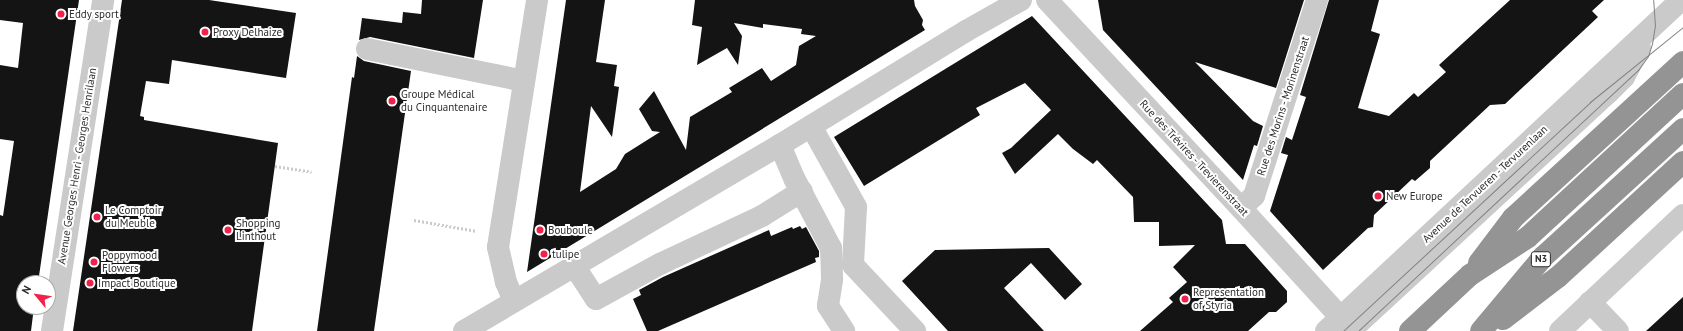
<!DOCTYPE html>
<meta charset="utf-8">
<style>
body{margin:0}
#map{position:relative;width:1683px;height:331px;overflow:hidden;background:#fff;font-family:"PT Sans",sans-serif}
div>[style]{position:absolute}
.building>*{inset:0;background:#141414}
.path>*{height:2.5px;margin-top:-1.25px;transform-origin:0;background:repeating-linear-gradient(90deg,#cacaca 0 2px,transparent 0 4px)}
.minor>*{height:22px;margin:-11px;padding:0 11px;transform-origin:11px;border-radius:11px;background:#cacaca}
.highway>*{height:22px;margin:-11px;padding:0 11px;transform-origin:11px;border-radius:11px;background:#949494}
.tram>*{height:1px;margin:-0.5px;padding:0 0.5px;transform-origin:0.5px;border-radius:0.5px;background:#828282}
.dots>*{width:11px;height:11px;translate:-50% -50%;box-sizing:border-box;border:2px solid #fff;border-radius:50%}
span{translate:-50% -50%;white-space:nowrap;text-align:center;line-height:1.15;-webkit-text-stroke:4px #fff;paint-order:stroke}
.shield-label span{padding:1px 3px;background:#fff;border:1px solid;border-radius:3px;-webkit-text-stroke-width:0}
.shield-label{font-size:10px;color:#2d2d2d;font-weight:700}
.poi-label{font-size:11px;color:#2d2d2d}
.left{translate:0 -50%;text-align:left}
.street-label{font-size:11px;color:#2d2d2d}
.north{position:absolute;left:16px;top:275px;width:40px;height:40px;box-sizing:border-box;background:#fff;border:1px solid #ababab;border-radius:50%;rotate:299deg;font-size:11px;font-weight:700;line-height:16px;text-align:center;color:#2d2d2d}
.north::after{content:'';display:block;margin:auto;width:14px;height:18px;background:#f2214c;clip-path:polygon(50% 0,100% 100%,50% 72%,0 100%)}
</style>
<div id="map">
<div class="building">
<div style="clip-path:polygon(0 0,79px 0,38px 283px,24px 283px,24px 307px,34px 307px,31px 331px,0 331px,0 215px,3px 216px,14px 141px,0 139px,0 65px,18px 68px,23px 23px,0 20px)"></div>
<div style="clip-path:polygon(122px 0,209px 0,296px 13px,286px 78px,172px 60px,169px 84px,146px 81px,140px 116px,144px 117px,144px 120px,278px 143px,252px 331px,73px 331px)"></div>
<div style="clip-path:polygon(422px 0,483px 0,474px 58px,370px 37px,359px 40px,362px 18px,402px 23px,403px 12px,421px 14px)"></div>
<div style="clip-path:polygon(566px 0,605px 0,596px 62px,617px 65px,614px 86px,619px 87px,612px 137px,591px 106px,580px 192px,616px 169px,625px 154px,660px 132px,652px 131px,639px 109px,654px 91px,686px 150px,690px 117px,732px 92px,729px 88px,762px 68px,771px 81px,796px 65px,799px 46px,816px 36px,801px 34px,802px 29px,763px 24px,763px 28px,734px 23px,742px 36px,738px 65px,727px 48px,697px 65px,702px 27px,692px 25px,695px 0,914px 0,915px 6px,923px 20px,922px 25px,925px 30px,527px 272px)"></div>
<div style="clip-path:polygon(1098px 0,1304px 0,1276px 88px,1195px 62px,1253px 121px,1263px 126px,1257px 146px,1254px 145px,1243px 180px,1103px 30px)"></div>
<div style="clip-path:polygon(1329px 0,1379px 0,1371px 31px,1380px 34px,1358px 108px,1389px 116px,1414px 93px,1418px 97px,1446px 72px,1439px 65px,1510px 0,1604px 0,1592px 11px,1598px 17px,1505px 104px,1490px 105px,1430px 161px,1430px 168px,1415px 181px,1412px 179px,1374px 215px,1373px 227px,1368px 228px,1323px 270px,1270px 211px,1288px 155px,1281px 153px,1286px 137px,1292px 140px,1306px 97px,1300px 95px)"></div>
<div style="clip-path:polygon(1032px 16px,1222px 220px,1226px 244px,1245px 244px,1287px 291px,1287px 302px,1276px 312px,1269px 312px,1248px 331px,1140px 331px,1173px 302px,1169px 298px,1187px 282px,1173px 267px,1195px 245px,1159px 246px,1159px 222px,1134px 222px,1133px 197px,1097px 160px,1093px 164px,1073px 149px,1058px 134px,1015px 174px,1002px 153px,1011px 148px,1051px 110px,1025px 83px,976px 108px,980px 115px,864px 186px,834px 137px)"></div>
<div style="clip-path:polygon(357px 56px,364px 61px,411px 71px,374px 331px,317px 331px,352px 77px,354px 78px)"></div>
<div style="clip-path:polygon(800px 226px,802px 229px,806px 227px,819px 251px,819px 257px,815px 258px,816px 262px,658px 331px,647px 331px,633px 299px,641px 295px,639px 290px,663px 277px,769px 230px,771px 236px,792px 227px,793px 229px)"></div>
<div style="clip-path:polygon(1049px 248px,1082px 284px,1065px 300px,1031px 263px,1004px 288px,1044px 331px,948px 331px,902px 281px,935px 250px)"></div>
<div style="clip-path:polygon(1683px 297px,1683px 331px,1646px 331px)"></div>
</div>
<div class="path">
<div style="left:275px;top:166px;width:37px;rotate:9deg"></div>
<div style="left:414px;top:220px;width:64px;rotate:9.9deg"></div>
</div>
<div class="minor">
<div style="left:1047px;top:0;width:284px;rotate:47deg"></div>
<div style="left:1241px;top:208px;width:149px;rotate:47.7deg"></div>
<div style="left:367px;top:49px;width:160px;rotate:11.5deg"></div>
<div style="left:811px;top:126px;width:93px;rotate:60.9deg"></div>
<div style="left:856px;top:207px;width:58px;rotate:93deg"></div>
<div style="left:853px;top:265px;width:91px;rotate:46.8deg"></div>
<div style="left:780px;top:145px;width:38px;rotate:67deg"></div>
<div style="left:795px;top:180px;width:77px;rotate:62.1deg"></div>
<div style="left:831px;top:248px;width:32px;rotate:88deg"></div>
<div style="left:832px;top:280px;width:26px;rotate:99deg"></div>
<div style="left:828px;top:306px;width:30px;rotate:57deg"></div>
<div style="left:1241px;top:208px;width:18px;rotate:-43deg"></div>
<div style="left:1254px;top:196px;width:206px;rotate:-72.2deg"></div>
<div style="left:575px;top:267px;width:38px;rotate:57deg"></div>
<div style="left:596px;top:299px;width:73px;rotate:-28.7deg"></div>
<div style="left:660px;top:264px;width:113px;rotate:-25.2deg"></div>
<div style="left:762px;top:216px;width:47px;rotate:-32deg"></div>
<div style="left:514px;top:301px;width:21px;rotate:-113deg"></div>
<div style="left:506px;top:282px;width:36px;rotate:-103deg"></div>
<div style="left:498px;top:247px;width:250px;rotate:-81deg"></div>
<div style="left:1590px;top:302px;width:40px;rotate:46deg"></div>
<div style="left:52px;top:331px;width:335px;rotate:-81.2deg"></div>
<div style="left:464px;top:331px;width:367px;rotate:-30.5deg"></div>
<div style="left:780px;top:145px;width:218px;rotate:-31.5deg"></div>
<div style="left:966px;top:31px;width:63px;rotate:-29.4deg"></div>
<div style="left:1326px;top:331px;width:485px;rotate:-43deg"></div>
<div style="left:1350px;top:331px;width:352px;rotate:-42.7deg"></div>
<div style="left:1609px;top:92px;width:21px;rotate:-45deg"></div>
<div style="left:1624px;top:77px;width:34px;rotate:-62deg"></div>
<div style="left:1560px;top:331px;width:169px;rotate:-43.3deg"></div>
</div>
<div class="highway">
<div style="left:1479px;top:263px;width:56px;rotate:-52.9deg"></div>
<div style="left:1513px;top:218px;width:231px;rotate:-42.5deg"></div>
<div style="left:1503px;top:319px;width:69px;rotate:-37.4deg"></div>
<div style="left:1558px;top:277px;width:170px;rotate:-42.6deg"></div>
<div style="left:1410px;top:331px;width:82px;rotate:-43deg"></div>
<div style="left:1470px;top:275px;width:69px;rotate:-33.2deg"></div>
<div style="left:1528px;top:237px;width:211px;rotate:-42.7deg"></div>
<div style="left:1481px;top:331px;width:97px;rotate:-50deg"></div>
<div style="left:1543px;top:257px;width:190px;rotate:-42.4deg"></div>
</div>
<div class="tram">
<div style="left:1343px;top:331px;width:337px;rotate:-42.8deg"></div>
<div style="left:1590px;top:102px;width:119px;rotate:-38.9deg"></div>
<div style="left:1358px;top:331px;width:383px;rotate:-43deg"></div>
<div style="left:1638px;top:70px;width:17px;rotate:-54deg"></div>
<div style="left:1648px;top:56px;width:13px;rotate:-72deg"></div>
<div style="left:1652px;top:44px;width:18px;rotate:-81deg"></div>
<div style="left:1655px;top:26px;width:26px;rotate:-94deg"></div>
</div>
<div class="dots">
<div style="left:61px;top:14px;background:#f2214c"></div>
<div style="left:205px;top:32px;background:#f2214c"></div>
<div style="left:392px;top:101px;background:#f2214c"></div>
<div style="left:1378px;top:196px;background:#f2214c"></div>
<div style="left:97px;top:217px;background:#f2214c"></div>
<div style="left:228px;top:230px;background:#f2214c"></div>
<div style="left:540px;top:230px;background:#f2214c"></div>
<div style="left:544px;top:254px;background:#f2214c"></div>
<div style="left:94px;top:262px;background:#f2214c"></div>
<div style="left:90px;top:283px;background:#f2214c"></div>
<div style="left:1185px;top:299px;background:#f2214c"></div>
</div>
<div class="shield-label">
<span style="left:1541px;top:259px">N3</span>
</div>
<div class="poi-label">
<span class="left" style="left:69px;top:14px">Eddy sport</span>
<span class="left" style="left:213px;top:32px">Proxy Delhaize</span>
<span class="left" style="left:401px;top:101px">Groupe Médical<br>du Cinquantenaire</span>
<span class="left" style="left:1386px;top:196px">New Europe</span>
<span class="left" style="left:105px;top:217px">Le Comptoir<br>du Meuble</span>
<span class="left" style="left:236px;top:230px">Shopping<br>Linthout</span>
<span class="left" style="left:548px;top:230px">Bouboule</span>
<span class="left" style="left:552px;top:254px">tulipe</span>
<span class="left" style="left:102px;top:262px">Poppymood<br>Flowers</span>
<span class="left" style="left:98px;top:283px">Impact Boutique</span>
<span class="left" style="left:1193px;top:299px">Representation<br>of Styria</span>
</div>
<div class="street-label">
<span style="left:1283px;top:106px;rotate:-72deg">Rue des Morins - Morinenstraat</span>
<span style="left:1194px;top:158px;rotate:47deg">Rue des Trévires - Trevierenstraat</span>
<span style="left:77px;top:166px;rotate:-81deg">Avenue Georges Henri - Georges Henrilaan</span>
<span style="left:1485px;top:184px;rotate:-43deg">Avenue de Tervueren - Tervurenlaan</span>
</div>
<div class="north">N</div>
</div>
